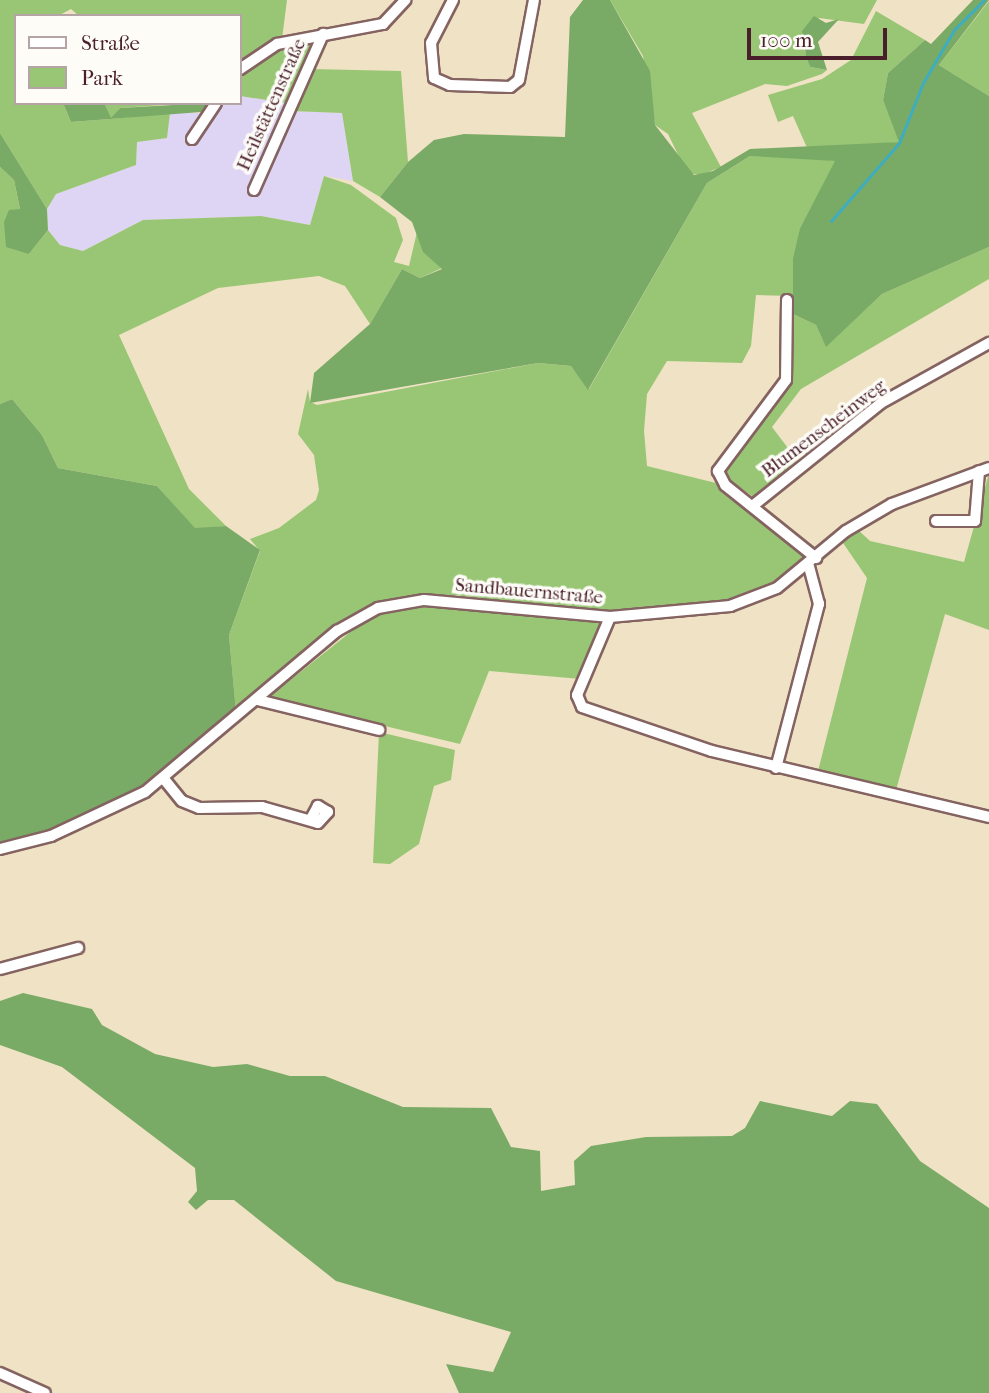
<!DOCTYPE html>
<meta charset="utf-8">
<style>
body{margin:0}
#map{position:relative;width:989px;height:1393px;overflow:hidden;background:#f0e2c4;font-family:"IM FELL French Canon",serif}
div>[style]{position:absolute}
.built>*{inset:0;background:#ded5f5}
.green>*{inset:0;background:#99c675}
.forest>*{inset:0;background:#7aab66}
.stream>*{height:2.5px;margin:-1.25px;padding:0 1.25px;transform-origin:1.25px;border-radius:1.25px;background:#3fadbd}
.roads{filter:drop-shadow(2px 0 #846361) drop-shadow(-2px 0 #846361) drop-shadow(0 2px #846361) drop-shadow(0 -2px #846361)}
.street>*{height:10px;margin:-5px;padding:0 5px;transform-origin:5px;border-radius:5px;background:#fff}
span{translate:-50% -50%;white-space:nowrap;text-align:center;line-height:1.15;-webkit-text-stroke:7px #fdfcf7;paint-order:stroke}
.street-label{font-size:19px;color:#4a1f2b}
.legend{position:absolute;left:14px;top:14px;width:228px;height:91px;box-sizing:border-box;background:#fdfcf7;border:2px solid #b5a4a5;margin:0;padding:9px 12px;list-style:none;font-size:21px;color:#4a1f2b}
.legend li{display:flex;align-items:center;gap:14px;height:35px}
.legend b{width:35px;border:2px solid #b5a4a5}
.scale{position:absolute;left:747px;top:28px;width:140px;height:32px;box-sizing:border-box;border:4px solid #4a1f2b;border-top:0;padding-left:9px;font-size:21px;line-height:24px;white-space:nowrap;color:#4a1f2b;-webkit-text-stroke:5px #fdfcf7;paint-order:stroke}
</style>
<div id="map">
<div class="built">
<div style="clip-path:polygon(240px 96px,287px 103px,291px 111px,342px 113px,353px 181px,324px 176px,310px 225px,261px 216px,143px 220px,83px 251px,60px 245px,48px 230px,47px 209px,56px 194px,136px 165px,137px 142px,167px 138px,170px 113px,204px 113px,213px 103px,240px 103px)"></div>
</div>
<div class="green">
<div style="clip-path:polygon(0 0,287px 0,282px 39px,240px 64px,240px 16px,79px 16px,71px 9px,58px 16px,16px 16px,16px 103px,63px 103px,71px 122px,110px 119px,104px 103px,191px 103px,120px 108px,111px 119px,170px 113px,167px 138px,137px 142px,136px 165px,56px 194px,47px 209px,0 133px)"></div>
<div style="clip-path:polygon(610px 0,877px 0,864px 24px,819px 18px,802px 42px,810px 67px,827px 70px,822px 74px,787px 86px,765px 84px,692px 113px,721px 167px,701px 175px,687px 173px,668px 134px,655px 125px,643px 56px)"></div>
<div style="clip-path:polygon(989px 1px,989px 96px,939px 65px)"></div>
<div style="clip-path:polygon(876px 11px,925px 40px,888px 73px,883px 100px,900px 142px,808px 150px,793px 116px,778px 122px,768px 95px,822px 79px,851px 60px)"></div>
<div style="clip-path:polygon(312px 40px,287px 103px,240px 96px,240px 73px,266px 52px)"></div>
<div style="clip-path:polygon(310px 69px,401px 71px,408px 162px,380px 197px,353px 181px,342px 113px,291px 111px)"></div>
<div style="clip-path:polygon(778px 154px,836px 161px,800px 228px,794px 296px,756px 295px,751px 346px,742px 363px,667px 361px,647px 394px,644px 431px,647px 466px,720px 484px,802px 547px,807px 559px,778px 584px,734px 601px,608px 613px,455px 595px,393px 599px,334px 629px,236px 712px,229px 635px,260px 551px,250px 539px,279px 528px,316px 500px,319px 490px,314px 455px,298px 434px,308px 389px,310px 402px,317px 405px,538px 363px,571px 366px,589px 389px,707px 183px,750px 156px)"></div>
<div style="clip-path:polygon(0 167px,14px 180px,29px 254px,48px 230px,60px 245px,83px 251px,143px 220px,261px 216px,310px 225px,324px 176px,351px 185px,396px 218px,403px 240px,394px 262px,409px 266px,417px 232px,442px 268px,420px 278px,402px 269px,370px 324px,345px 286px,319px 276px,218px 288px,119px 335px,189px 489px,226px 526px,195px 529px,157px 486px,58px 468px,42px 435px,12px 399px,0 404px)"></div>
<div style="clip-path:polygon(989px 247px,989px 279px,801px 389px,772px 427px,800px 464px,755px 498px,721px 474px,780px 396px,791px 361px,793px 314px,816px 325px,826px 346px,882px 294px)"></div>
<div style="clip-path:polygon(989px 473px,989px 630px,945px 614px,896px 790px,817px 775px,867px 578px,841px 540px,857px 529px,870px 541px,964px 562px)"></div>
<div style="clip-path:polygon(414px 604px,594px 621px,603px 625px,581px 679px,489px 671px,460px 744px,268px 698px,373px 614px)"></div>
<div style="clip-path:polygon(379px 732px,455px 750px,451px 780px,434px 786px,419px 844px,390px 864px,373px 863px)"></div>
</div>
<div class="forest">
<div style="clip-path:polygon(583px 0,610px 0,650px 71px,655px 125px,694px 175px,713px 171px,750px 149px,899px 142px,883px 100px,888px 73px,925px 40px,931px 44px,973px 0,989px 0,939px 65px,989px 96px,989px 247px,882px 294px,826px 347px,816px 325px,793px 314px,793px 259px,800px 228px,835px 161px,750px 156px,707px 183px,588px 390px,571px 366px,538px 363px,310px 403px,314px 373px,370px 324px,402px 269px,420px 278px,442px 269px,423px 252px,412px 222px,380px 197px,408px 162px,434px 140px,464px 134px,565px 137px,570px 17px)"></div>
<div style="clip-path:polygon(814px 16px,826px 23px,839px 19px,818px 42px,827px 70px,810px 67px,806px 56px,802px 31px)"></div>
<div style="clip-path:polygon(63px 103px,104px 103px,111px 118px,120px 108px,208px 103px,201px 112px,71px 122px)"></div>
<div style="clip-path:polygon(0 133px,47px 209px,48px 230px,29px 254px,6px 247px,4px 222px,9px 210px,20px 209px,14px 180px,0 167px)"></div>
<div style="clip-path:polygon(12px 399px,42px 435px,58px 468px,157px 486px,195px 528px,226px 526px,260px 550px,229px 635px,236px 712px,139px 789px,50px 831px,0 843px,0 404px)"></div>
<div style="clip-path:polygon(23px 993px,92px 1009px,102px 1025px,155px 1054px,213px 1067px,247px 1064px,290px 1076px,325px 1076px,403px 1107px,491px 1108px,511px 1147px,540px 1151px,541px 1191px,575px 1185px,574px 1161px,591px 1146px,646px 1137px,732px 1136px,745px 1128px,760px 1101px,832px 1116px,850px 1101px,877px 1104px,920px 1161px,989px 1208px,989px 1393px,459px 1393px,446px 1364px,493px 1372px,511px 1332px,336px 1281px,234px 1200px,208px 1200px,196px 1210px,188px 1202px,197px 1191px,195px 1168px,62px 1067px,0 1045px,0 1001px)"></div>
</div>
<div class="stream">
<div style="left:831px;top:221px;width:103px;rotate:-48.9deg"></div>
<div style="left:899px;top:143px;width:65px;rotate:-68.2deg"></div>
<div style="left:923px;top:83px;width:61px;rotate:-59.7deg"></div>
<div style="left:954px;top:30px;width:42px;rotate:-45deg"></div>
</div>
<div class="roads">
<div class="street">
<div style="left:453px;top:0;width:48px;rotate:117.1deg"></div>
<div style="left:431px;top:43px;width:35px;rotate:85deg"></div>
<div style="left:434px;top:78px;width:17px;rotate:24deg"></div>
<div style="left:450px;top:85px;width:60px;rotate:1.9deg"></div>
<div style="left:510px;top:87px;width:11px;rotate:-38deg"></div>
<div style="left:519px;top:80px;width:81px;rotate:-79.4deg"></div>
<div style="left:240px;top:69px;width:45px;rotate:-34deg"></div>
<div style="left:277px;top:44px;width:108px;rotate:-10.7deg"></div>
<div style="left:383px;top:24px;width:33px;rotate:-47deg"></div>
<div style="left:192px;top:139px;width:43px;rotate:-56.3deg"></div>
<div style="left:254px;top:190px;width:171px;rotate:-66.1deg"></div>
<div style="left:787px;top:300px;width:80px;rotate:90.7deg"></div>
<div style="left:786px;top:380px;width:114px;rotate:126.8deg"></div>
<div style="left:718px;top:471px;width:16px;rotate:63deg"></div>
<div style="left:725px;top:485px;width:117px;rotate:38.7deg"></div>
<div style="left:755px;top:504px;width:161px;rotate:-38.7deg"></div>
<div style="left:881px;top:403px;width:124px;rotate:-29.1deg"></div>
<div style="left:936px;top:521px;width:39px"></div>
<div style="left:975px;top:521px;width:50px;rotate:-85.4deg"></div>
<div style="left:610px;top:617px;width:85px;rotate:112.9deg"></div>
<div style="left:577px;top:695px;width:13px;rotate:67deg"></div>
<div style="left:582px;top:707px;width:137px;rotate:18.7deg"></div>
<div style="left:712px;top:751px;width:285px;rotate:13.4deg"></div>
<div style="left:258px;top:700px;width:125px;rotate:13.9deg"></div>
<div style="left:776px;top:768px;width:170px;rotate:-75.3deg"></div>
<div style="left:819px;top:604px;width:39px;rotate:-105deg"></div>
<div style="left:164px;top:779px;width:28px;rotate:51deg"></div>
<div style="left:182px;top:801px;width:18px;rotate:22deg"></div>
<div style="left:199px;top:808px;width:63px;rotate:-0.9deg"></div>
<div style="left:262px;top:807px;width:58px;rotate:15.9deg"></div>
<div style="left:318px;top:823px;width:15px;rotate:-48deg"></div>
<div style="left:328px;top:812px;width:12px;rotate:-149deg"></div>
<div style="left:318px;top:806px;width:13px;rotate:119deg"></div>
<div style="left:0;top:849px;width:53px;rotate:-14.3deg"></div>
<div style="left:51px;top:836px;width:104px;rotate:-25.1deg"></div>
<div style="left:145px;top:792px;width:251px;rotate:-40deg"></div>
<div style="left:337px;top:631px;width:47px;rotate:-29.3deg"></div>
<div style="left:378px;top:608px;width:47px;rotate:-9.9deg"></div>
<div style="left:424px;top:600px;width:187px;rotate:5.2deg"></div>
<div style="left:610px;top:617px;width:121px;rotate:-5.2deg"></div>
<div style="left:730px;top:606px;width:50px;rotate:-21deg"></div>
<div style="left:777px;top:588px;width:89px;rotate:-39.6deg"></div>
<div style="left:846px;top:531px;width:53px;rotate:-30.4deg"></div>
<div style="left:892px;top:504px;width:103px;rotate:-20.4deg"></div>
<div style="left:0;top:969px;width:81px;rotate:-15.1deg"></div>
<div style="left:0;top:1373px;width:49px;rotate:24deg"></div>
</div>
</div>
<div class="street-label">
<span style="left:272px;top:105px;rotate:-66deg">Heilstättenstraße</span>
<span style="left:824px;top:429px;rotate:-37deg">Blumenscheinweg</span>
<span style="left:529px;top:592px;rotate:5deg">Sandbauernstraße</span>
</div>
<ul class="legend">
<li><b style="height:9px;background:#fff"></b>Straße</li>
<li><b style="height:19px;background:#99c675"></b>Park</li>
</ul>
<div class="scale">100 m</div>
</div>
